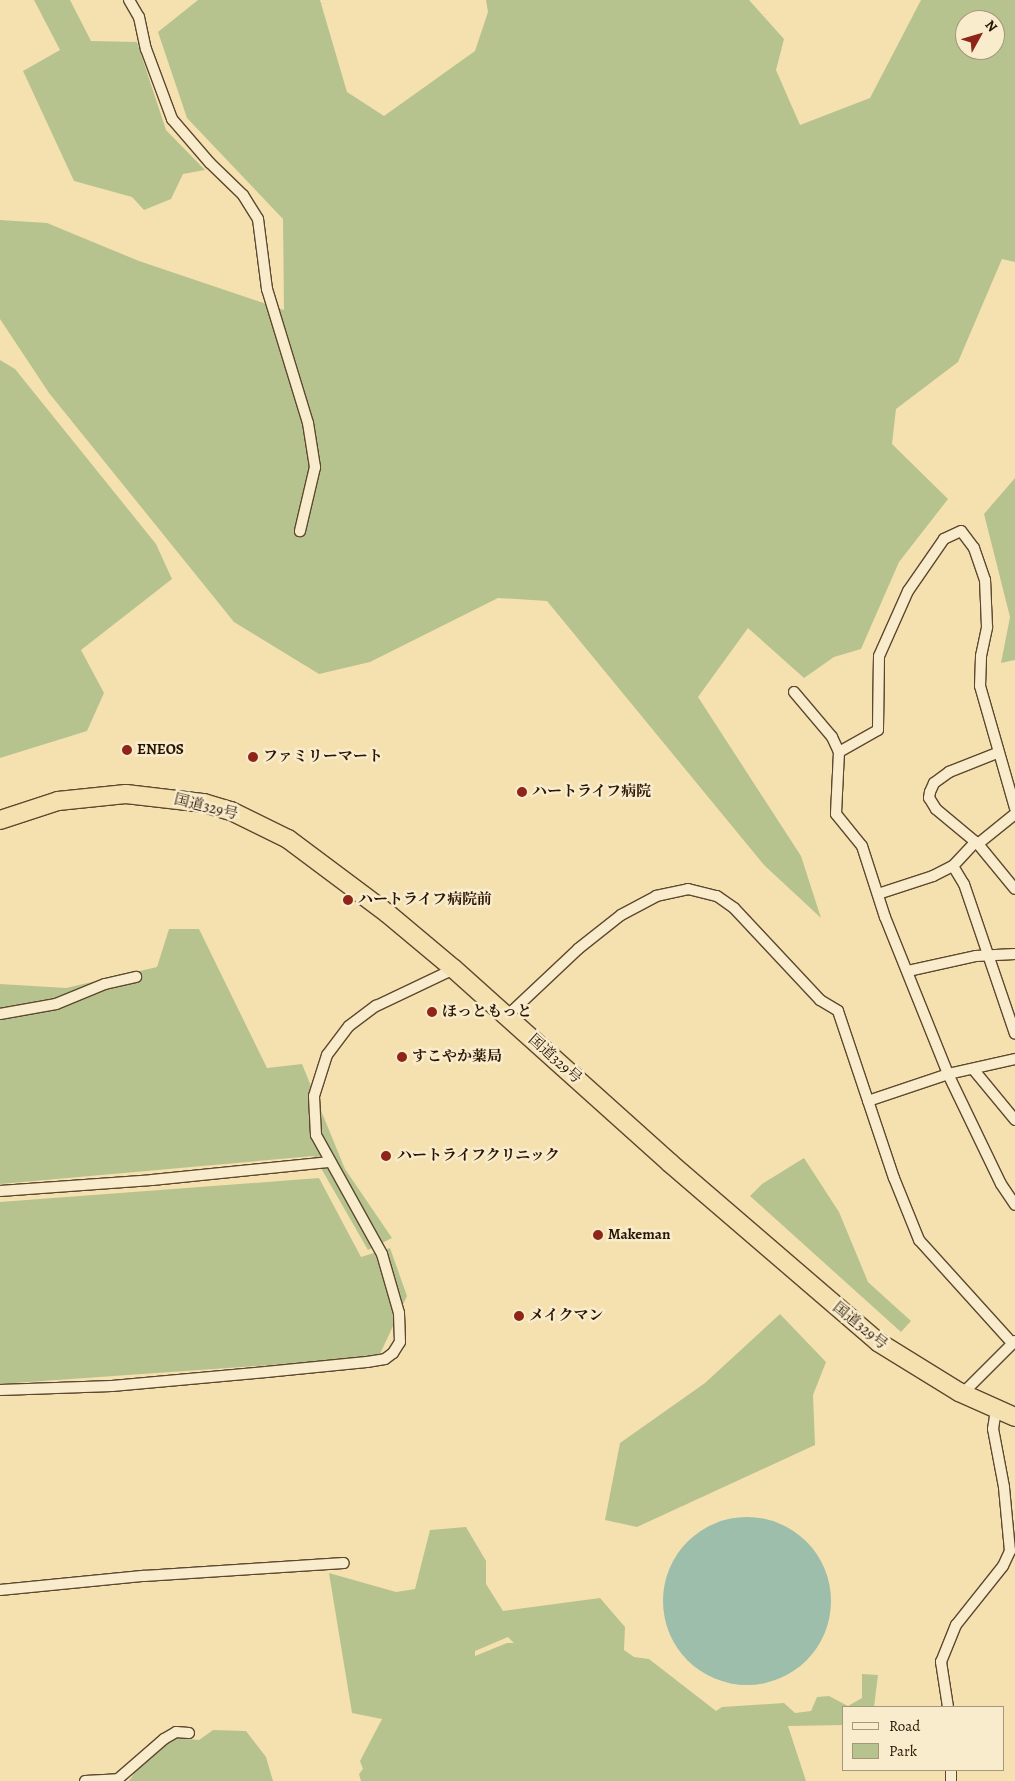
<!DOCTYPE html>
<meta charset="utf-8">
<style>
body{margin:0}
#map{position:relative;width:1015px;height:1781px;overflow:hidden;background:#f5e1b0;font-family:Alegreya,"Noto Serif JP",serif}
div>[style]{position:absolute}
.green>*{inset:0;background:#b7c38e}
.water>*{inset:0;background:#9cbeab}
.round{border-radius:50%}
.roads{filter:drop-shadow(1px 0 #5d482f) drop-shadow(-1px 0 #5d482f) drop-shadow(0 1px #5d482f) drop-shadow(0 -1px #5d482f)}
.minor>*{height:10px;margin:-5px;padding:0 5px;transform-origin:5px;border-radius:5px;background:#f8eccc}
.trunk>*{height:18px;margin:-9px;padding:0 9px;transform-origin:9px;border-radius:9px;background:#f5e1b0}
.dots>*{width:14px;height:14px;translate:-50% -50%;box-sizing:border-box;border:2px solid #f8eccc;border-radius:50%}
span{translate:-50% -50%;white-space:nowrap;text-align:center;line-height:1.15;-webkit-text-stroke:5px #f8eccc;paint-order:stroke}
.poi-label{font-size:15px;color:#2a1504;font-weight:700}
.left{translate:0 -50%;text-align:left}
.street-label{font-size:15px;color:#2a1504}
.legend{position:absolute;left:842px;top:1706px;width:162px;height:65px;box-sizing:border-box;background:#f8eccc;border:1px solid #a6967c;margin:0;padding:6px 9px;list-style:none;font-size:15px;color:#2a1504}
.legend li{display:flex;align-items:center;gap:10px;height:25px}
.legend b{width:25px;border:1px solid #a6967c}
.north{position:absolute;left:955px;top:10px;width:50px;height:50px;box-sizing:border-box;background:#f8eccc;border:1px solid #a6967c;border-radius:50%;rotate:51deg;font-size:14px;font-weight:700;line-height:20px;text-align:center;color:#2a1504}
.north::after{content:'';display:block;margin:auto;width:18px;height:22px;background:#8f2418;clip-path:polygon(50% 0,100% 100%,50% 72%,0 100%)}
</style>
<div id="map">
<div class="green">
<div style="clip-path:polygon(34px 0,70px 0,91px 41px,137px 42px,166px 130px,205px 170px,183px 174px,171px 199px,144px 210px,132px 197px,74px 181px,23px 71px,60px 50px)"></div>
<div style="clip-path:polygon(evenodd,198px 0,320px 0,347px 92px,384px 116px,475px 51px,488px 12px,486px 0,749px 0,784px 39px,776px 70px,800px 125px,870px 98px,921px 0,1015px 0,1015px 262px,1002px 259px,958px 362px,896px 409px,892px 444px,948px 499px,899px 562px,861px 649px,834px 657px,804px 678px,748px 628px,698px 697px,801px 856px,821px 918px,764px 865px,547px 601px,498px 598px,370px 662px,319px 674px,234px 622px,49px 393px,0 319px,0 220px,47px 223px,139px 261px,284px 310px,283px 219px,187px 118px,158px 32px,198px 0,965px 20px,995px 20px,995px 50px,965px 50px,965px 20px)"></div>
<div style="clip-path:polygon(0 360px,15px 369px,156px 544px,172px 579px,81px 650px,104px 693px,87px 731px,0 758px)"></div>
<div style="clip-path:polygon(1015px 478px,1015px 660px,1001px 663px,1010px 617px,984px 514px)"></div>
<div style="clip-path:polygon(169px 929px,199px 929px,267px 1068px,302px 1064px,345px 1169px,392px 1238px,368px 1250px,314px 1156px,0 1184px,0 984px,66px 988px,157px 967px)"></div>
<div style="clip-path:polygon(804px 1158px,839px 1212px,868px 1282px,911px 1321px,901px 1332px,750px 1196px,762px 1184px)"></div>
<div style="clip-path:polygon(319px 1178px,361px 1257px,390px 1248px,407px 1296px,380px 1354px,314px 1362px,0 1384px,0 1202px)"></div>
<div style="clip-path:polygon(780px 1314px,826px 1362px,813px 1395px,815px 1445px,637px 1527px,605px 1520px,620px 1443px,705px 1383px)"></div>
<div style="clip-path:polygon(evenodd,466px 1527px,486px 1561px,486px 1584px,503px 1611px,600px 1598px,625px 1627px,624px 1650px,634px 1657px,649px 1659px,716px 1711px,722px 1707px,784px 1703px,795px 1713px,811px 1711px,817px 1697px,829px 1696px,848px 1706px,862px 1698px,862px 1674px,878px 1675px,874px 1707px,844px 1707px,844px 1725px,788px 1726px,806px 1781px,361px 1781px,359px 1774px,363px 1769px,360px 1761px,382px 1719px,352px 1713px,329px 1573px,396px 1592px,415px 1589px,430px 1530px,466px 1527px,508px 1637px,514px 1643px,507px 1643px,475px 1656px,475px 1651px,508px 1637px)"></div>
<div style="clip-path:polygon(213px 1730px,246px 1731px,266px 1757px,273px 1781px,129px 1781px,140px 1765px,175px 1738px,199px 1740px)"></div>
</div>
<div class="water">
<div class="round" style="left:663px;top:1517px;width:168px;height:168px"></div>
</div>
<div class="roads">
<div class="minor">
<div style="left:129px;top:0;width:20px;rotate:60deg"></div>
<div style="left:139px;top:17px;width:33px;rotate:78deg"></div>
<div style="left:146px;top:49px;width:75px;rotate:69.6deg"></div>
<div style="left:172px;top:119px;width:58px;rotate:49.2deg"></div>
<div style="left:210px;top:163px;width:46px;rotate:44.1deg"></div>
<div style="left:243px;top:195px;width:28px;rotate:58deg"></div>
<div style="left:258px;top:219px;width:71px;rotate:82.7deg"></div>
<div style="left:267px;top:289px;width:140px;rotate:73deg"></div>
<div style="left:308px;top:423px;width:45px;rotate:81deg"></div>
<div style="left:315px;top:467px;width:66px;rotate:103.2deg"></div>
<div style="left:794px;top:692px;width:59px;rotate:49.8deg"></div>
<div style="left:832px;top:737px;width:17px;rotate:65deg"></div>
<div style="left:1015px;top:808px;width:127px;rotate:-106deg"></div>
<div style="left:980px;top:686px;width:30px;rotate:-88deg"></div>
<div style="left:981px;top:656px;width:30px;rotate:-78deg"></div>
<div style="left:987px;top:627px;width:47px;rotate:-92.4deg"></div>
<div style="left:985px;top:580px;width:34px;rotate:-109deg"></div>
<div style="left:974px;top:548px;width:21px;rotate:-127deg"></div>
<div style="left:961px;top:531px;width:19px;rotate:155deg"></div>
<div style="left:944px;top:539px;width:63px;rotate:124.7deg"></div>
<div style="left:908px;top:591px;width:71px;rotate:114deg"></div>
<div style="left:879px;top:656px;width:74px;rotate:90.8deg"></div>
<div style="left:878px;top:730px;width:45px;rotate:150.6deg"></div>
<div style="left:839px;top:752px;width:62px;rotate:92.8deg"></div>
<div style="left:836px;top:814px;width:41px;rotate:50.9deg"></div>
<div style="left:862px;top:846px;width:75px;rotate:72.1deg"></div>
<div style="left:885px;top:917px;width:169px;rotate:68.1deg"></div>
<div style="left:948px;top:1074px;width:122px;rotate:64.3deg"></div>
<div style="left:1001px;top:1184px;width:25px;rotate:56deg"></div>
<div style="left:1015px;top:814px;width:48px;rotate:141deg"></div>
<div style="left:978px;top:844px;width:58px;rotate:50.6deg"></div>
<div style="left:978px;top:844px;width:55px;rotate:-140.2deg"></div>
<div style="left:936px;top:809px;width:13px;rotate:-122deg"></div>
<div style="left:929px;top:798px;width:6px;rotate:-81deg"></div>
<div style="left:930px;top:792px;width:10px;rotate:-66deg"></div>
<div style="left:934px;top:783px;width:19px;rotate:-36deg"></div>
<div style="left:949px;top:772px;width:52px;rotate:-21.6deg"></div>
<div style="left:953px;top:866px;width:21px;rotate:59deg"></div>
<div style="left:964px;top:884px;width:158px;rotate:71.2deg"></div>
<div style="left:878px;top:894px;width:58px;rotate:-18.1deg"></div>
<div style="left:933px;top:876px;width:22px;rotate:-27deg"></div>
<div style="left:953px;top:866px;width:33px;rotate:-47deg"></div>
<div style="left:908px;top:971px;width:70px;rotate:-12.4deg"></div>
<div style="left:976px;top:956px;width:39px;rotate:-3deg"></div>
<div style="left:0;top:1014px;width:57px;rotate:-10.1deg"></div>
<div style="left:56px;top:1004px;width:53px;rotate:-22.2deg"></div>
<div style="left:105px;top:984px;width:32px;rotate:-13deg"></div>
<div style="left:507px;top:1016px;width:98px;rotate:-43.3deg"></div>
<div style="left:578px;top:949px;width:55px;rotate:-38.3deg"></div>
<div style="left:621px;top:915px;width:40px;rotate:-28deg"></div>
<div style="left:656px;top:896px;width:33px;rotate:-12deg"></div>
<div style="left:688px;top:889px;width:30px;rotate:14deg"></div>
<div style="left:717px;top:896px;width:21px;rotate:35deg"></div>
<div style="left:734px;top:908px;width:126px;rotate:46.9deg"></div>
<div style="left:820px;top:1000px;width:21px;rotate:31deg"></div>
<div style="left:838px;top:1011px;width:176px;rotate:71.5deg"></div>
<div style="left:894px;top:1178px;width:67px;rotate:68deg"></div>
<div style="left:919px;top:1240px;width:139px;rotate:47.9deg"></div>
<div style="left:973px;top:1069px;width:66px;rotate:50.5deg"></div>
<div style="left:868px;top:1101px;width:84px;rotate:-18.6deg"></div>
<div style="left:948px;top:1074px;width:69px;rotate:-12.6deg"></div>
<div style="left:0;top:1191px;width:152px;rotate:-4.1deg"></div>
<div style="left:152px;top:1180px;width:177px;rotate:-5.8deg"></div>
<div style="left:0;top:1390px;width:112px;rotate:-2deg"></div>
<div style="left:112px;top:1386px;width:155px;rotate:-5.2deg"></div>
<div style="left:266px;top:1372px;width:101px;rotate:-5.7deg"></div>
<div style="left:367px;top:1362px;width:18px;rotate:-9deg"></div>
<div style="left:385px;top:1359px;width:10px;rotate:-37deg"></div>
<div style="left:393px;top:1353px;width:13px;rotate:-58deg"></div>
<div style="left:400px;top:1342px;width:29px;rotate:-92deg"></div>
<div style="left:399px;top:1313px;width:61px;rotate:-106.1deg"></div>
<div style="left:382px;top:1254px;width:136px;rotate:-119deg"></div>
<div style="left:316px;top:1135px;width:39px;rotate:-93deg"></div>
<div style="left:314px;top:1096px;width:43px;rotate:-72.4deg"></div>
<div style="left:327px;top:1055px;width:36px;rotate:-53deg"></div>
<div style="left:349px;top:1026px;width:34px;rotate:-37deg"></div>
<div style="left:376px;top:1006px;width:86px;rotate:-25.4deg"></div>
<div style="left:962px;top:1394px;width:75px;rotate:-45deg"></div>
<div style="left:0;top:1590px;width:145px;rotate:-5.6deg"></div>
<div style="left:144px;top:1576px;width:200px;rotate:-3.7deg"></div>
<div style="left:948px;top:1707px;width:46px;rotate:-98.8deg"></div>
<div style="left:941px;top:1662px;width:40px;rotate:-68deg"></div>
<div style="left:956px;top:1625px;width:75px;rotate:-51.5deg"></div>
<div style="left:1003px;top:1566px;width:17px;rotate:-65deg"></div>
<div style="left:1010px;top:1551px;width:64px;rotate:-95.4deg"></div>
<div style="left:1004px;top:1487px;width:59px;rotate:-100.7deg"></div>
<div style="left:993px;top:1429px;width:20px;rotate:-81deg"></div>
<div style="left:951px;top:1770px;width:11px;rotate:90deg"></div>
<div style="left:85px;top:1781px;width:33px;rotate:-3deg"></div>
<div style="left:118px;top:1779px;width:61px;rotate:-41deg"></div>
<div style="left:164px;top:1739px;width:14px;rotate:-30deg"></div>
<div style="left:176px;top:1732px;width:13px;rotate:4deg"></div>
</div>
<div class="trunk">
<div style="left:0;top:820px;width:61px;rotate:-18.1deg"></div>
<div style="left:58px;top:801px;width:68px;rotate:-5.9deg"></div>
<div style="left:126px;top:794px;width:79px;rotate:6.6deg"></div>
<div style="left:204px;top:803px;width:28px;rotate:17deg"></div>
<div style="left:231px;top:811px;width:64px;rotate:26.2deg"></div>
<div style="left:288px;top:839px;width:124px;rotate:36.8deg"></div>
<div style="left:387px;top:913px;width:87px;rotate:39.9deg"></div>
<div style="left:454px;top:969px;width:290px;rotate:41.9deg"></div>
<div style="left:670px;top:1163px;width:274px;rotate:40.7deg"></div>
<div style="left:878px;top:1342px;width:95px;rotate:31.7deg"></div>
<div style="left:959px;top:1392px;width:61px;rotate:24.1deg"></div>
</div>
</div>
<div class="dots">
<div style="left:127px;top:750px;background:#8f2418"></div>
<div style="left:253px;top:757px;background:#8f2418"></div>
<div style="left:522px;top:792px;background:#8f2418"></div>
<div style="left:348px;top:900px;background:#8f2418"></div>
<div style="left:432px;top:1012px;background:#8f2418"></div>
<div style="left:402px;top:1057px;background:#8f2418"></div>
<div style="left:386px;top:1156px;background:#8f2418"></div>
<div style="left:598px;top:1235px;background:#8f2418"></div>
<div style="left:519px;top:1316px;background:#8f2418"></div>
</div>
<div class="poi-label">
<span class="left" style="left:137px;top:750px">ENEOS</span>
<span class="left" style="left:263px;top:757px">ファミリーマート</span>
<span class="left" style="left:532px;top:792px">ハートライフ病院</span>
<span class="left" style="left:358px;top:900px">ハートライフ病院前</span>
<span class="left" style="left:442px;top:1012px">ほっともっと</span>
<span class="left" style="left:412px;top:1057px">すこやか薬局</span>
<span class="left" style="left:397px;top:1156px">ハートライフクリニック</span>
<span class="left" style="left:608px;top:1235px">Makeman</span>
<span class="left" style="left:529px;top:1316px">メイクマン</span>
</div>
<div class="street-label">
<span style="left:206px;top:807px;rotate:14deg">国道329号</span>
<span style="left:555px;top:1059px;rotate:42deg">国道329号</span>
<span style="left:860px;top:1326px;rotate:39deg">国道329号</span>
</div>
<ul class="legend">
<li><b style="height:6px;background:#f8eccc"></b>Road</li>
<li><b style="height:14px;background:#b7c38e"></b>Park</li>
</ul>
<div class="north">N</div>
</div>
